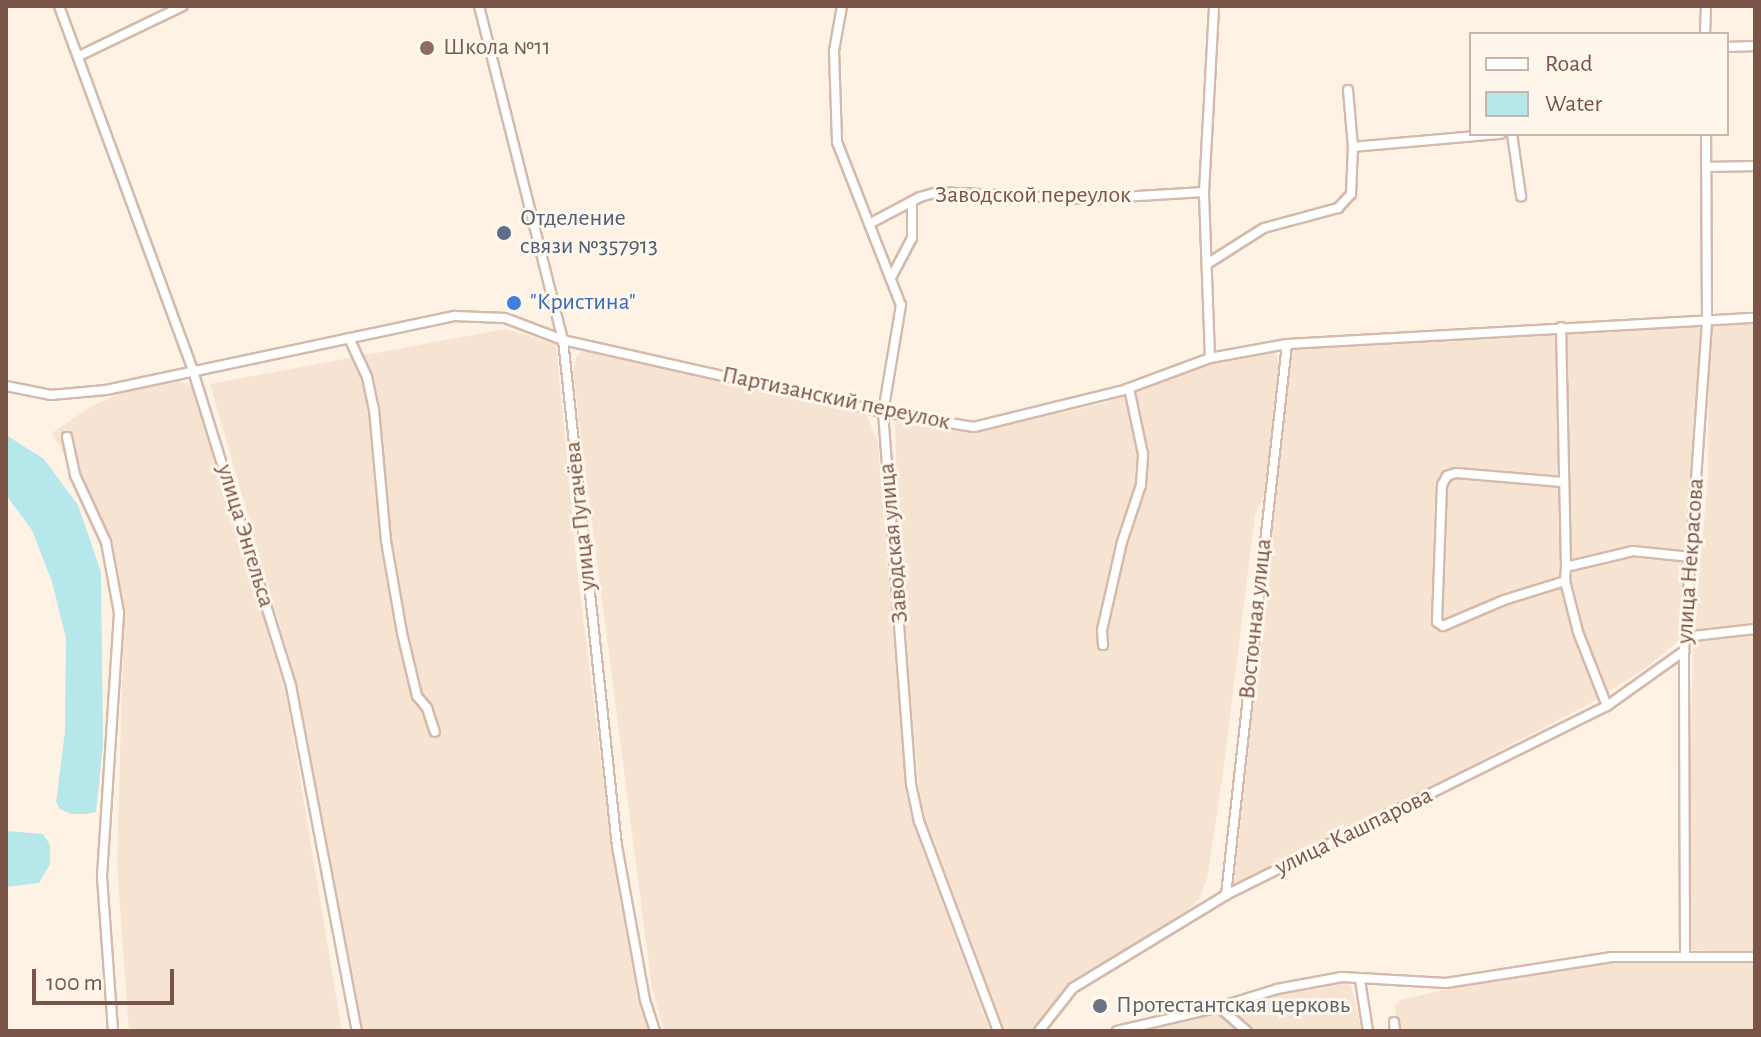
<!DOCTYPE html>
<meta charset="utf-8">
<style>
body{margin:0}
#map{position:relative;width:1761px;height:1037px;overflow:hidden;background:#fef2e4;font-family:"Alegreya Sans",sans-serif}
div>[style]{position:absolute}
.residential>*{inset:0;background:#f7e3d2}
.water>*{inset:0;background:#b6e7ea}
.roads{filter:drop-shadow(2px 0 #d4baab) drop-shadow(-2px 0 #d4baab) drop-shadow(0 2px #d4baab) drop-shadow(0 -2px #d4baab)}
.minor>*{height:8px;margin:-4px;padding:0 4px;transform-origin:4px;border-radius:4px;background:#fff}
.dots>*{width:22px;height:22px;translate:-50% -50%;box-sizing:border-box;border:4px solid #fff6ec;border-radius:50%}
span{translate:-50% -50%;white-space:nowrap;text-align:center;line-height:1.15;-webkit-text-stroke:6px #fff6ec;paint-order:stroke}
.education-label{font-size:24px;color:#785e54}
.left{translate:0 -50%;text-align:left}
.street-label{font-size:24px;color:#7a5547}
.service-label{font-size:24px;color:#4e5e75}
.shop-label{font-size:24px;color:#366cbe}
.worship-label{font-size:24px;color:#5b616d}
.frame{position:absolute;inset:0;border:8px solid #7a5547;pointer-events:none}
.legend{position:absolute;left:1469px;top:32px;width:260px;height:104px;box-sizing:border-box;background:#fff6ec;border:2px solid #cab6aa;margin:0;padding:10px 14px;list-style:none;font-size:24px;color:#7a5547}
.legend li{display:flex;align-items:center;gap:16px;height:40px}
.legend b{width:40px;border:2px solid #cab6aa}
.scale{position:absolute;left:32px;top:969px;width:142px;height:36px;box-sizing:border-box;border:4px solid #7a5547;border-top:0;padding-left:10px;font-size:24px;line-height:28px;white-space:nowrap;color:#7a5547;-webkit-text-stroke:6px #fff6ec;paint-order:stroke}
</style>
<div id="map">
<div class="residential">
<div style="clip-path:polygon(1714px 321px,1755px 321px,1755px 953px,1687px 950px,1693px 646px,1708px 475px,1709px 340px)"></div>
<div style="clip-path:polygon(1698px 324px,1702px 333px,1682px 638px,1647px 667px,1591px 703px,1258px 876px,1234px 884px,1291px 347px)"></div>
<div style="clip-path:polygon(505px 329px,556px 344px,577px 568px,612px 850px,651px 1031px,362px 1031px,297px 685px,210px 384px)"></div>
<div style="clip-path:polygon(1268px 347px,1276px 353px,1279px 365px,1268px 488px,1255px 515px,1224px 766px,1207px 879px,1200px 898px,1187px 910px,1062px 991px,1032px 1031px,1005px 1031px,920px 802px,899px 569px,895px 424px,903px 419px,966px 429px,993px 428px,1104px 403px,1205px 364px)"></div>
<div style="clip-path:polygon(584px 349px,867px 416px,878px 442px,906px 795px,916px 832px,990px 1031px,664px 1031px,652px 989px,573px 374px,576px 357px)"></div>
<div style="clip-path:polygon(173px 379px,190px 385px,196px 394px,286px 694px,342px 1031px,129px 1031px,117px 864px,124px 611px,106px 530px,52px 433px,92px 406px,128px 390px)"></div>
<div style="clip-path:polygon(1755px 962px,1755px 1031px,1397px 1031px,1395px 1006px,1400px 1000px,1486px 980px,1588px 963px)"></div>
<div style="clip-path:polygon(1338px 980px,1351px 986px,1362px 1031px,1147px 1031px,1321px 981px)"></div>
</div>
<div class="water">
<div style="clip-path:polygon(6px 435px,44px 459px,78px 505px,101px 572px,103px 744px,96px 812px,86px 814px,71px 814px,60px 809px,56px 802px,65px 732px,66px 638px,52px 582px,32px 530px,6px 495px)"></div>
<div style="clip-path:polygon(6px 831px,43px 834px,50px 845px,50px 864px,39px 883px,6px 887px)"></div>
</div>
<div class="roads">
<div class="minor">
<div style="left:59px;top:6px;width:389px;rotate:69.8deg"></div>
<div style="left:193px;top:371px;width:330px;rotate:72.7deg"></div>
<div style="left:291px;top:686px;width:351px;rotate:79.2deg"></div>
<div style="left:479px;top:6px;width:344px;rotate:75.9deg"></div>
<div style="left:563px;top:340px;width:509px;rotate:83.91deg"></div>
<div style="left:617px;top:846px;width:157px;rotate:79.7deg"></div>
<div style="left:645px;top:1000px;width:33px;rotate:72deg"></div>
<div style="left:842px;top:6px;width:46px;rotate:100.1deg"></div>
<div style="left:834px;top:51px;width:91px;rotate:88.1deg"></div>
<div style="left:837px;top:142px;width:175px;rotate:68.6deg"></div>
<div style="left:901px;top:305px;width:109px;rotate:99.5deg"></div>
<div style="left:883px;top:412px;width:373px;rotate:85.7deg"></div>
<div style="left:911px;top:784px;width:38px;rotate:78deg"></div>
<div style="left:919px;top:821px;width:224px;rotate:69.4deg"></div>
<div style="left:1705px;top:34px;width:28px;rotate:-88deg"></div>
<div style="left:1727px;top:47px;width:28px;rotate:-2deg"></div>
<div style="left:79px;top:56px;width:115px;rotate:-25.7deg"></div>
<div style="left:1348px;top:90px;width:57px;rotate:85deg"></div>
<div style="left:1512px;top:134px;width:63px;rotate:81.7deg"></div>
<div style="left:1706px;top:167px;width:49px;rotate:-1.2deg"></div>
<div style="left:869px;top:224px;width:58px;rotate:-27.9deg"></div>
<div style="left:920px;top:197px;width:18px;rotate:-16deg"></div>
<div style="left:937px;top:192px;width:152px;rotate:2.6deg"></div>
<div style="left:1089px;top:199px;width:115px;rotate:-3.5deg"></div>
<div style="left:1207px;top:264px;width:67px;rotate:-32.3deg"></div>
<div style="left:1264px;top:228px;width:77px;rotate:-15.1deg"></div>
<div style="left:1338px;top:208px;width:19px;rotate:-47deg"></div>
<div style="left:1351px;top:194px;width:47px;rotate:-87.6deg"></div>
<div style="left:1353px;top:147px;width:148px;rotate:-5.1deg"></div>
<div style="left:891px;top:278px;width:45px;rotate:-62.3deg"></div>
<div style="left:912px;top:238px;width:35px;rotate:-90deg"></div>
<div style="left:1561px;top:327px;width:240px;rotate:88.8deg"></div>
<div style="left:1566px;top:567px;width:69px;rotate:-13.4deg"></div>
<div style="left:1633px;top:551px;width:58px;rotate:5.9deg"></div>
<div style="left:349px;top:338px;width:43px;rotate:65.2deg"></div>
<div style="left:367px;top:377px;width:33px;rotate:78deg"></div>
<div style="left:374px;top:409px;width:133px;rotate:84.8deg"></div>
<div style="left:386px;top:541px;width:93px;rotate:80.1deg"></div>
<div style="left:402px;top:633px;width:65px;rotate:76.6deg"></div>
<div style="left:417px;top:696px;width:16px;rotate:50deg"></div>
<div style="left:427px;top:708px;width:25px;rotate:72deg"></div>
<div style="left:1210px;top:358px;width:166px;rotate:-92.1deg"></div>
<div style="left:1204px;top:192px;width:186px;rotate:-86.9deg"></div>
<div style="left:6px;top:386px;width:46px;rotate:11.3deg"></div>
<div style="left:51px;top:395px;width:55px;rotate:-5.2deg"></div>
<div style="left:106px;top:390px;width:357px;rotate:-12deg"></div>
<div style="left:455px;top:316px;width:50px;rotate:2.3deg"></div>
<div style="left:505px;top:318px;width:62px;rotate:20.8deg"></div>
<div style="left:563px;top:340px;width:328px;rotate:12.7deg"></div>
<div style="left:883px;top:412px;width:92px;rotate:9.4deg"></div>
<div style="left:974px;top:427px;width:151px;rotate:-13.8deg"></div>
<div style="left:1121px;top:391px;width:95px;rotate:-20.3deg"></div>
<div style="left:1210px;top:358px;width:78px;rotate:-10.3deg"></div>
<div style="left:1287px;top:344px;width:469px;rotate:-3.2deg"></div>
<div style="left:67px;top:437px;width:39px;rotate:78deg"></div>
<div style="left:75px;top:475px;width:74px;rotate:65.2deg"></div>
<div style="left:106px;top:542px;width:72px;rotate:79.6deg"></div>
<div style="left:119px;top:613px;width:265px;rotate:93.7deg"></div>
<div style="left:102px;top:877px;width:154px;rotate:85.9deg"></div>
<div style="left:1562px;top:482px;width:106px;rotate:-175.1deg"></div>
<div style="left:1456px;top:473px;width:9px;rotate:162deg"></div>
<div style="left:1447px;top:476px;width:10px;rotate:119deg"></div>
<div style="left:1442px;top:485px;width:137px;rotate:92.1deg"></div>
<div style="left:1437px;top:622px;width:7px;rotate:34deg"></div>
<div style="left:1443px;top:626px;width:66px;rotate:-23.1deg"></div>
<div style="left:1504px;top:600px;width:64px;rotate:-17.3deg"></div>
<div style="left:1566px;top:567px;width:14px;rotate:94deg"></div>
<div style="left:1565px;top:581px;width:53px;rotate:75.7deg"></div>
<div style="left:1578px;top:632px;width:79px;rotate:68.6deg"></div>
<div style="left:1685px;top:641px;width:9px;rotate:-32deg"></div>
<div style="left:1693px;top:636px;width:62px;rotate:-6.4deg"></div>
<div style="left:1103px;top:645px;width:15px;rotate:-94deg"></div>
<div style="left:1102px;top:630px;width:90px;rotate:-77.2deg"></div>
<div style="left:1122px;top:542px;width:60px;rotate:-71.6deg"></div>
<div style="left:1141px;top:485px;width:31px;rotate:-86deg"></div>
<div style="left:1143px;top:454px;width:67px;rotate:-102deg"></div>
<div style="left:1226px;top:895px;width:554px;rotate:-83.68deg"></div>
<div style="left:1685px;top:956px;width:305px;rotate:-90.2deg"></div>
<div style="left:1684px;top:651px;width:334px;rotate:-86deg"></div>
<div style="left:1707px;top:318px;width:184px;rotate:-90.3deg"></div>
<div style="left:1360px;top:980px;width:52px;rotate:81.1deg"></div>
<div style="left:1219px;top:1007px;width:37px;rotate:41deg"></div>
<div style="left:1394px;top:1022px;width:9px;rotate:84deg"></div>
<div style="left:1039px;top:1031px;width:55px;rotate:-51.7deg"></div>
<div style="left:1073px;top:988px;width:179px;rotate:-31.3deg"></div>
<div style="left:1226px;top:895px;width:425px;rotate:-26.4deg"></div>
<div style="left:1607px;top:706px;width:95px;rotate:-35.5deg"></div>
<div style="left:1117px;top:1031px;width:105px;rotate:-13.2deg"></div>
<div style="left:1219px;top:1007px;width:61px;rotate:-17.2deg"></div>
<div style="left:1277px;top:989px;width:66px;rotate:-10.5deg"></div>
<div style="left:1342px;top:977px;width:104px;rotate:3.3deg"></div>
<div style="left:1446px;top:983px;width:168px;rotate:-8.9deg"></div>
<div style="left:1612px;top:957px;width:143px"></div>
</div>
</div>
<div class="dots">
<div style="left:427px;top:48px;background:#8d6e63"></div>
<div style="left:504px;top:233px;background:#5c6f8a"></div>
<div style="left:514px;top:303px;background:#3f7fe0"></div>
<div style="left:1100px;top:1006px;background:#6b7280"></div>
</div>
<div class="education-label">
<span class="left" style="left:443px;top:48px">Школа №11</span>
</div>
<div class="street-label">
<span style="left:1033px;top:196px">Заводской переулок</span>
<span style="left:836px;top:399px;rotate:12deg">Партизанский переулок</span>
<span style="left:581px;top:516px;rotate:-96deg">улица Пугачёва</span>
<span style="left:245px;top:536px;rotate:73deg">улица Энгельса</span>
<span style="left:894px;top:543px;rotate:-95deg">Заводская улица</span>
<span style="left:1691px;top:561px;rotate:-86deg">улица Некрасова</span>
<span style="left:1256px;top:619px;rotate:-84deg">Восточная улица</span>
<span style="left:1354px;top:832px;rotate:-26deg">улица Кашпарова</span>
</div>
<div class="service-label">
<span class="left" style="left:520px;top:233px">Отделение<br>связи №357913</span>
</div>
<div class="shop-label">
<span class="left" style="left:530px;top:303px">"Кристина"</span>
</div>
<div class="worship-label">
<span class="left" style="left:1116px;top:1006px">Протестантская церковь</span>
</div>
<div class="frame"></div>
<ul class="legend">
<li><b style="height:10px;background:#fff"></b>Road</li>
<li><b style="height:22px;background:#b6e7ea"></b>Water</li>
</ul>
<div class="scale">100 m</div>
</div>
